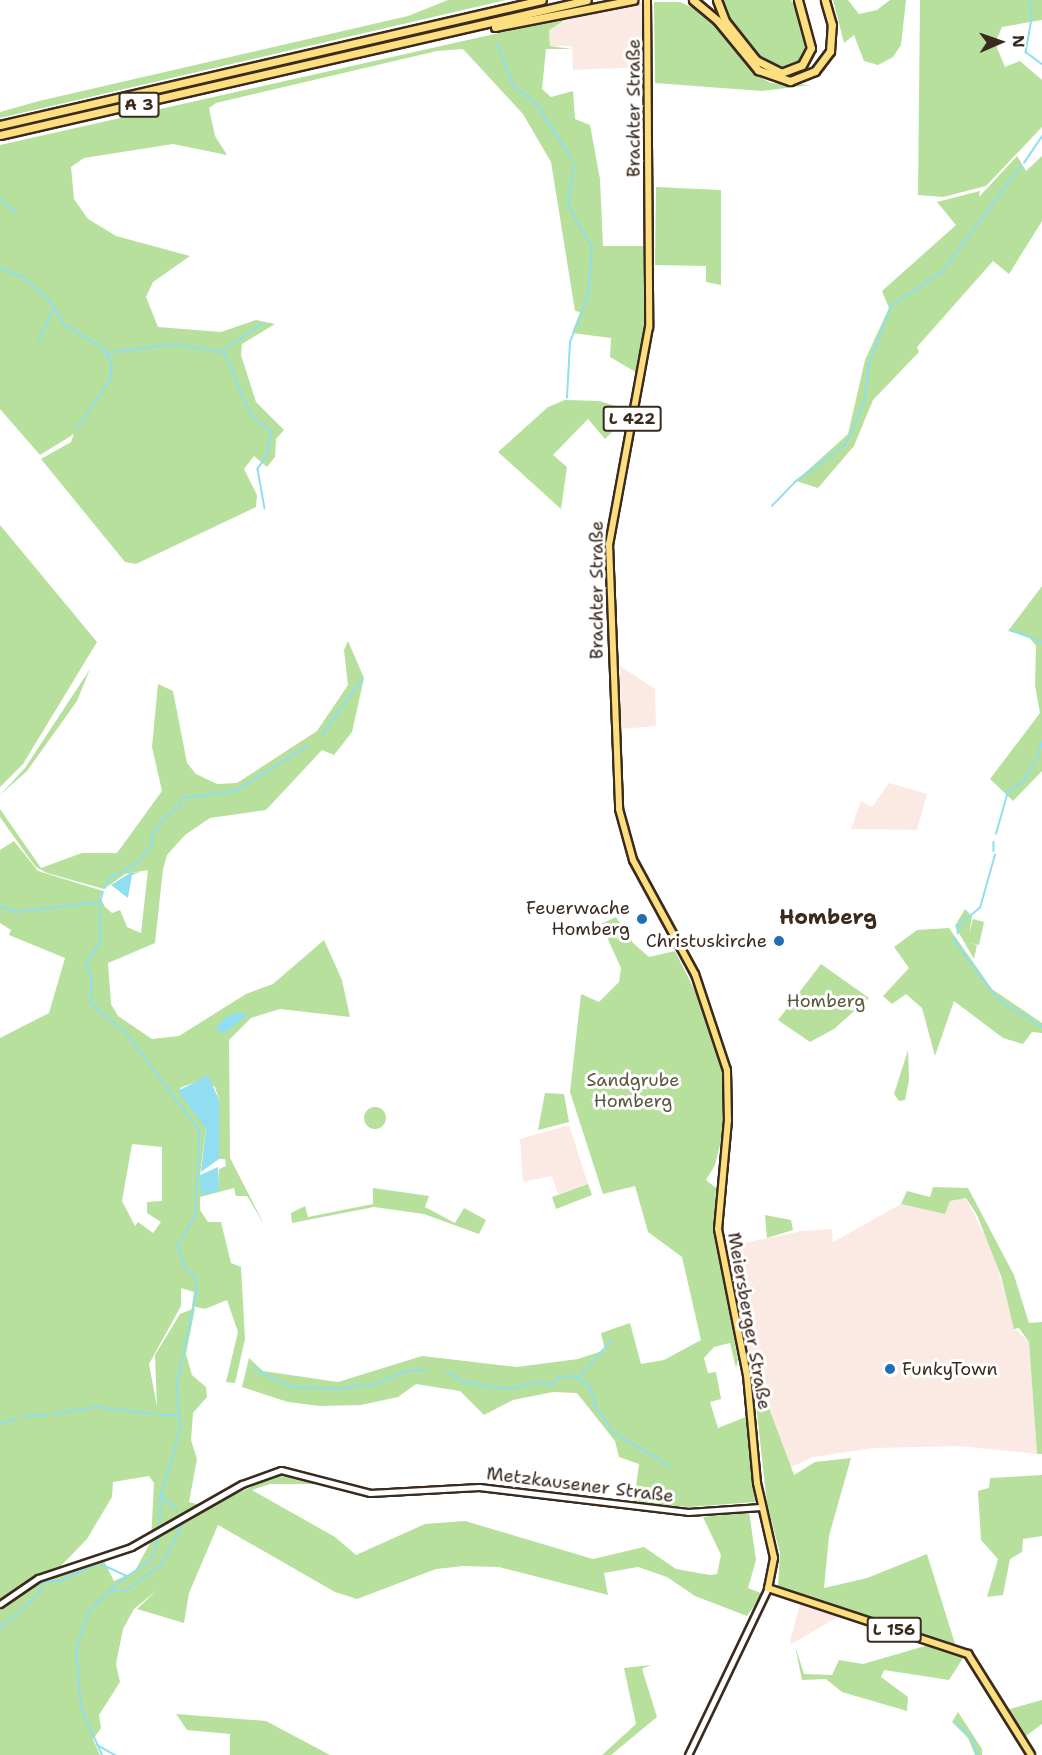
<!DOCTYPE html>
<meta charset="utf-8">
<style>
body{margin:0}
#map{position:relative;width:1042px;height:1755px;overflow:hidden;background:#fff;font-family:"Shantell Sans",sans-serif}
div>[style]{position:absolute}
.built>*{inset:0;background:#faeae3}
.green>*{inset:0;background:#b6e09c}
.round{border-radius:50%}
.water>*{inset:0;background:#90deef}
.stream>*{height:1.5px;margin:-0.75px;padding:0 0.75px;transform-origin:0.75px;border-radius:0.75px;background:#90deef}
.roads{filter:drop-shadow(2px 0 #3b2a1e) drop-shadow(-2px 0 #3b2a1e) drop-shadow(0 2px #3b2a1e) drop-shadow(0 -2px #3b2a1e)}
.secondary>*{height:5px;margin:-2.5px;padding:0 2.5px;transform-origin:2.5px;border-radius:2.5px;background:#fff}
.primary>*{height:6px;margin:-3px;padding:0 3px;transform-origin:3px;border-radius:3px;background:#fedf80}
.highway>*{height:7px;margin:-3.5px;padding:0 3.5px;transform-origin:3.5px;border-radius:3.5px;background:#fedf80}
.dots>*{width:16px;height:16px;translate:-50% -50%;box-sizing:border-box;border:3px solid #fff;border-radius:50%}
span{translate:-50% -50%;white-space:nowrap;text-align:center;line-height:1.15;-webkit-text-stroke:6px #fff;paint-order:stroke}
.shield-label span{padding:2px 4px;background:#fff;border:2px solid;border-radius:4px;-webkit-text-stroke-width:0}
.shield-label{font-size:16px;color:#3b2a1e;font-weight:700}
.street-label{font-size:18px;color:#3b2a1e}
.poi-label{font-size:18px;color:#3b2a1e}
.right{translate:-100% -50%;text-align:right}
.left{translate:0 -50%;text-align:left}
.park-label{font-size:18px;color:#5a583e}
.quarter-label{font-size:21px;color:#3b2a1e;font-weight:700}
.north{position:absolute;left:970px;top:12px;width:60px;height:60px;-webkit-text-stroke:4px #fff;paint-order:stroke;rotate:88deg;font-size:16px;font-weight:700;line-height:24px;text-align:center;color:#3b2a1e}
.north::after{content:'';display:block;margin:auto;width:21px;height:27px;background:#3b2a1e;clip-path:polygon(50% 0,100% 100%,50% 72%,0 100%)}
</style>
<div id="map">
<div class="built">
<div style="clip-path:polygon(642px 2px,643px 67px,573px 70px,572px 46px,550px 46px,549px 29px,570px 19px)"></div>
<div style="clip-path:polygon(620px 666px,655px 689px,656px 726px,621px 729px)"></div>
<div style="clip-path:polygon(889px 783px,927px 794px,917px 830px,851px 829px,861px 801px,872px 807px)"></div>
<div style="clip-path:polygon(569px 1125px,588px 1184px,558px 1194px,552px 1176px,523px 1182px,520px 1139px)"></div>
<div style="clip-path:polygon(966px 1198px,993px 1252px,1015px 1329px,1029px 1342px,1037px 1454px,959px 1446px,874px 1448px,813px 1457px,789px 1468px,767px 1403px,756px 1404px,724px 1247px,802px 1231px,832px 1229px,833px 1242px,901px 1204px,945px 1214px,950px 1201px)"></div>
<div style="clip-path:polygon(801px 1601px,843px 1614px,790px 1645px,791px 1637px)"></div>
</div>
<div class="green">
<div style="clip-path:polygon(448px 0,506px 0,0 118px,0 112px,39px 101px,408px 16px)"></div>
<div style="clip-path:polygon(720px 0,791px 0,805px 26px,806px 55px,799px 64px,783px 70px,765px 64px,728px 20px)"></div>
<div style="clip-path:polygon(833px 0,848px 0,859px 14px,877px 10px,890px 0,906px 0,901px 45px,893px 57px,878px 65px,864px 61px,854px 35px,844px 43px)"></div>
<div style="clip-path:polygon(920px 0,1042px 0,1042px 20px,1002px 27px,995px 43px,1005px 67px,1020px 61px,1042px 80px,1042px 127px,986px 186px,943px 197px,918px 195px)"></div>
<div style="clip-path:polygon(654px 2px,680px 2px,703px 12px,758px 76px,771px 83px,811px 85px,762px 91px,655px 83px)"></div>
<div style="clip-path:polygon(570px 17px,549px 30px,550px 46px,572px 49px,546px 49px,542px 89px,551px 97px,573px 91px,575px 119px,590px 125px,600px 179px,603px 246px,645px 246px,645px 332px,639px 374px,610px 357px,611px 338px,572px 333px,580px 312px,575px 311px,551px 162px,523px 114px,463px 49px,437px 51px,216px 103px,209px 108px,215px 136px,227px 155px,173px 144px,84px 158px,71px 167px,74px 199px,88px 219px,116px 236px,190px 256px,153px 282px,146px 297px,158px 327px,221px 332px,256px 320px,275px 324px,242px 344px,241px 355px,256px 402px,284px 430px,276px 439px,275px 457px,267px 467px,254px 456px,244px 469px,257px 495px,256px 507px,136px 564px,125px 562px,41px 459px,71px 442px,74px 434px,40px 455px,0 409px,0 145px)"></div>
<div style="clip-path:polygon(1017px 156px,1026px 171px,1042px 156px,1042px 221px,1009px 274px,993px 261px,917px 347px,919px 352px,873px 400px,854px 446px,818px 488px,796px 481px,848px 434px,865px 360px,889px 308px,882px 291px,956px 225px,937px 202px,980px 191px,979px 197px)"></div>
<div style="clip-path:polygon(656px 187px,721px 190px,721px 285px,706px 282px,706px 266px,655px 265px)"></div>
<div style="clip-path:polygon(565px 400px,599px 401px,629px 410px,627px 426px,620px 424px,605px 439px,588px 419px,553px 455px,567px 467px,561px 509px,498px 452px,548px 407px)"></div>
<div style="clip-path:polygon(0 525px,97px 642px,23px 764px,0 787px)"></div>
<div style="clip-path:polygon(1042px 586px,1042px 771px,1013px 801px,990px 779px,1040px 713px,1035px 685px,1036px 646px,1029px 637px,1008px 631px)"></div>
<div style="clip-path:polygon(evenodd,348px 641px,364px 678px,352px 732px,334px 755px,322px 750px,266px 810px,210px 818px,185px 835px,167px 855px,163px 869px,155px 943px,108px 963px,111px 1004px,118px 1016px,152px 1039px,179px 1036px,246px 994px,273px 984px,324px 940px,342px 980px,350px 1017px,280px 1009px,251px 1018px,229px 1040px,230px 1158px,264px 1224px,247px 1196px,236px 1196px,234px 1188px,200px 1197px,200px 1210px,208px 1222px,221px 1222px,231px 1263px,241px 1267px,245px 1339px,235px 1383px,226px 1382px,238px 1332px,227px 1300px,205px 1309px,192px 1306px,194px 1292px,181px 1288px,181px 1306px,149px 1364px,157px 1407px,155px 1355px,180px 1314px,195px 1308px,186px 1354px,192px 1375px,206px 1387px,207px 1397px,193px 1413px,191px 1440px,197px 1459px,189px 1502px,208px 1507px,275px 1476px,306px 1477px,323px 1484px,270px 1484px,252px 1490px,335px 1537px,356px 1555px,425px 1524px,465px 1521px,593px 1559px,644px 1547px,676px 1569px,710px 1575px,717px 1574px,721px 1555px,703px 1517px,749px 1512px,756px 1560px,748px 1588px,763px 1594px,747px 1616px,695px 1596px,667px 1577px,638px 1567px,604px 1573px,608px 1595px,499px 1567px,463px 1566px,436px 1569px,357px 1599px,335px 1592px,218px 1525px,189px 1593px,184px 1623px,137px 1609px,157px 1590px,134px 1609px,123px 1629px,116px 1664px,120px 1682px,99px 1715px,101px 1728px,93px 1739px,100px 1755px,0 1755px,0 1038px,49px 1013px,65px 958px,9px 935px,11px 930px,0 923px,0 850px,14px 841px,38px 871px,103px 891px,100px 897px,105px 907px,112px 913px,120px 910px,127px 927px,141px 933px,148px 870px,125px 874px,104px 889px,47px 873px,36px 867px,29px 858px,0 817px,0 809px,41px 868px,82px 853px,117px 853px,162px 791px,152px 747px,158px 684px,173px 691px,187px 763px,196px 774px,217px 784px,237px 783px,317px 731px,348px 685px,344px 650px,348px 641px,200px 1080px,215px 1087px,219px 1100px,219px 1159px,225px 1159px,226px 1166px,219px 1169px,218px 1189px,200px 1175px,206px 1129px,180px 1088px,200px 1080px,348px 641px,132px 1144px,162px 1147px,162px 1201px,147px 1202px,147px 1213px,161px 1222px,153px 1233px,138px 1222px,135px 1226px,122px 1201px,132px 1144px,348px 641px,149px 1476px,154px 1483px,151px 1541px,135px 1571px,114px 1581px,103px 1559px,53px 1574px,87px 1539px,112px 1497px,113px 1482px,149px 1476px)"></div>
<div style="clip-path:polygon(90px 669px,77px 701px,27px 771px,0 795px,25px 768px)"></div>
<div style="clip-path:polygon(965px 909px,972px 916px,969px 934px,973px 919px,984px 922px,979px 945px,966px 942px,977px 945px,974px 959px,955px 926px)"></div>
<div style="clip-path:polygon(616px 917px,633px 943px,649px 957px,675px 951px,709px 1019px,722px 1062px,725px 1124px,715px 1165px,706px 1180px,716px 1188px,714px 1230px,738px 1360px,736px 1368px,730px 1343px,714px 1347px,704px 1358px,708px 1373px,716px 1372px,721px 1399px,710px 1402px,718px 1428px,748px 1416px,755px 1502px,688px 1507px,634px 1502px,639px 1464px,619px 1457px,615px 1441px,577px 1393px,553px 1392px,513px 1400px,484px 1415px,460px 1391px,416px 1384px,398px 1397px,361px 1405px,320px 1406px,288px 1402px,242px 1387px,249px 1358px,263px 1371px,338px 1382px,422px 1356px,517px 1367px,578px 1359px,605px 1350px,601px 1333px,630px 1323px,641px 1364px,664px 1360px,701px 1340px,682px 1257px,648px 1232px,635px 1186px,603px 1194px,570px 1092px,581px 994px,599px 1002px,619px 982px,621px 968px,601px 924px)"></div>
<div style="clip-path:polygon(949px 928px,992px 989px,1042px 1023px,1042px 1033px,1032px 1032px,1023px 1044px,1003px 1038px,954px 1001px,935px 1056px,922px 1008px,906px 994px,892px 1004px,883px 996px,909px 968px,894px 947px,917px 930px)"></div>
<div style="clip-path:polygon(821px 964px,869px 998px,834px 1029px,810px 1042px,778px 1020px)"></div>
<div style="clip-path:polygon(908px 1050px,909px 1080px,905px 1100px,899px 1101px,894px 1094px)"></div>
<div style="clip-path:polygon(545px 1093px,564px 1094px,569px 1122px,538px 1130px)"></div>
<div class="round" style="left:364px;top:1107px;width:22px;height:22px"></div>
<div style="clip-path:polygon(588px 1184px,592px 1195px,556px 1209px,552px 1197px)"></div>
<div style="clip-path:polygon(933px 1187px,968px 1188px,1014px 1275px,1029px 1323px,1042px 1322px,1042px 1454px,1037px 1454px,1029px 1342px,1019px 1328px,1014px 1329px,1001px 1276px,977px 1215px,966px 1198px,950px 1201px,945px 1214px,901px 1204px,907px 1191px,930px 1197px)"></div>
<div style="clip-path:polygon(373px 1188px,429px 1196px,425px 1207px,455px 1223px,464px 1208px,486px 1220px,479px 1234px,424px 1214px,374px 1207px,292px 1223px,291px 1213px,305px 1206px,308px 1217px,373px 1204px)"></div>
<div style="clip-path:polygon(765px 1215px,791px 1220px,793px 1230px,767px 1238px)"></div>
<div style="clip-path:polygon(767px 1403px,794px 1475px,815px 1462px,851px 1458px,829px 1536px,824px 1588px,867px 1578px,927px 1554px,956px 1647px,778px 1587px,780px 1553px,767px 1504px,756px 1404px)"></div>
<div style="clip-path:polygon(1042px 1475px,1042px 1536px,1023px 1539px,1022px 1552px,1010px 1559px,1003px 1595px,987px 1597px,998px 1559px,981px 1540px,978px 1491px,989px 1488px,990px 1478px)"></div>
<div style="clip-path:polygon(932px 1644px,965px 1655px,949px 1680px,884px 1670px,881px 1677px,908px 1697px,907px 1711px,842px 1692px,826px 1679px,802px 1680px,795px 1646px,804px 1674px,832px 1675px,839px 1660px,863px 1664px)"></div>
<div style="clip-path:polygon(651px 1665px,642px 1669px,657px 1717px,611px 1755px,602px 1755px,636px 1724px,624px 1668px)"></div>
<div style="clip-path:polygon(1042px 1700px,1042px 1724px,1023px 1738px,1003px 1711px)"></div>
<div style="clip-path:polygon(958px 1712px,982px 1749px,982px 1755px,975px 1755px,968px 1738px,952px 1722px)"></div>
<div style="clip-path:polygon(176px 1714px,266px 1721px,330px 1755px,230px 1755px,230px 1734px,187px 1730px)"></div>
</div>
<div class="water">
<div style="clip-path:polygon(140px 872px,132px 875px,128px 898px,111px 885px,130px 873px)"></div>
<div style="clip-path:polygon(237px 1012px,248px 1015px,224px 1033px,215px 1030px,224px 1018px)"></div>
<div style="clip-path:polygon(208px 1075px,219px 1100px,219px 1159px,201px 1172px,206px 1129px,178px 1091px)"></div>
<div style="clip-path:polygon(218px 1167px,219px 1191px,201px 1195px,200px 1175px)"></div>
</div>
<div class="stream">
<div style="left:1030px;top:0;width:19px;rotate:84deg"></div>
<div style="left:1032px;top:19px;width:34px;rotate:100deg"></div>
<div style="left:1026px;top:52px;width:20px;rotate:37deg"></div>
<div style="left:498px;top:43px;width:44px;rotate:69.9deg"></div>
<div style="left:513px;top:84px;width:33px;rotate:41deg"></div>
<div style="left:538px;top:106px;width:61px;rotate:57.1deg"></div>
<div style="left:1024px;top:163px;width:32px;rotate:-56deg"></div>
<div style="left:0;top:198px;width:23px;rotate:43deg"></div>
<div style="left:0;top:268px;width:26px;rotate:21deg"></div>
<div style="left:24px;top:277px;width:34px;rotate:43deg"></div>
<div style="left:49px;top:300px;width:31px;rotate:57deg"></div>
<div style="left:66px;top:326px;width:42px;rotate:30.3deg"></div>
<div style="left:102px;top:347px;width:18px;rotate:56deg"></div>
<div style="left:112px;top:362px;width:17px;rotate:93deg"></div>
<div style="left:111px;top:379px;width:59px;rotate:124deg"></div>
<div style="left:38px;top:341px;width:34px;rotate:-64deg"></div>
<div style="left:222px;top:351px;width:50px;rotate:-34.3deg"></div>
<div style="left:106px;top:353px;width:71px;rotate:-7.3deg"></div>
<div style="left:176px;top:344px;width:50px;rotate:10.4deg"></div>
<div style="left:225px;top:353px;width:67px;rotate:67.2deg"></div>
<div style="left:251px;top:415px;width:27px;rotate:39deg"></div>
<div style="left:272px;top:432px;width:25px;rotate:102deg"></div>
<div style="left:267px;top:456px;width:16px;rotate:125deg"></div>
<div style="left:258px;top:469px;width:40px;rotate:80deg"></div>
<div style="left:567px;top:398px;width:56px;rotate:-86.9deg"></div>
<div style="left:570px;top:342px;width:48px;rotate:-68.2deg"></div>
<div style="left:588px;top:297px;width:49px;rotate:-85.3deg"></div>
<div style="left:592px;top:248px;width:48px;rotate:-119.7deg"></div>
<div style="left:568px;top:206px;width:43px;rotate:-82.1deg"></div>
<div style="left:772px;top:506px;width:35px;rotate:-46deg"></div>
<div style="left:796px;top:481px;width:62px;rotate:-36.5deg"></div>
<div style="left:846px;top:444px;width:45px;rotate:-66.3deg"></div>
<div style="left:864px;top:403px;width:40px;rotate:-82.9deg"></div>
<div style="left:869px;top:363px;width:61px;rotate:-68.9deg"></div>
<div style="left:891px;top:306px;width:61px;rotate:-33.7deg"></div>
<div style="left:942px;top:272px;width:132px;rotate:-53.3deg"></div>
<div style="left:1011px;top:630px;width:33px;rotate:21deg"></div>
<div style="left:322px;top:735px;width:69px;rotate:-54.5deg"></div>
<div style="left:1037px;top:759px;width:18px;rotate:-74deg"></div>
<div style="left:996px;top:834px;width:44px;rotate:-74.1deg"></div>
<div style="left:1008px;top:792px;width:19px;rotate:-35deg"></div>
<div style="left:1024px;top:781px;width:21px;rotate:-61deg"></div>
<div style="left:994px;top:842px;width:9px;rotate:90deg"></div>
<div style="left:105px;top:888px;width:10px;rotate:-66deg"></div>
<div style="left:109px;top:879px;width:31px;rotate:-29deg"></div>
<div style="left:136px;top:864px;width:26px;rotate:-50deg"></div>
<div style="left:153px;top:844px;width:7px;rotate:-106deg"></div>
<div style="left:151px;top:837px;width:24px;rotate:-55deg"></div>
<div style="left:165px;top:817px;width:19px;rotate:-36deg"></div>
<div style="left:180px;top:806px;width:8px;rotate:-76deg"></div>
<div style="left:182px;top:798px;width:54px;rotate:-7.4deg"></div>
<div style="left:236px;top:791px;width:86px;rotate:-32.2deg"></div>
<div style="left:100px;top:902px;width:10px;rotate:-73deg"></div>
<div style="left:0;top:906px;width:18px;rotate:19deg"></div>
<div style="left:17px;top:912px;width:84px;rotate:-6.9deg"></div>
<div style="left:100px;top:902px;width:39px;rotate:89deg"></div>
<div style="left:101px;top:941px;width:28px;rotate:122deg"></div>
<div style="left:86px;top:965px;width:14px;rotate:65deg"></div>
<div style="left:92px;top:978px;width:25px;rotate:92deg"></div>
<div style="left:91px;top:1003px;width:48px;rotate:40.7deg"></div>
<div style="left:127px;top:1034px;width:121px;rotate:53deg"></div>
<div style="left:200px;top:1131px;width:84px;rotate:92.7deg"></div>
<div style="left:196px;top:1215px;width:36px;rotate:120deg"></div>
<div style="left:178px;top:1246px;width:24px;rotate:71deg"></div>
<div style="left:186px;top:1269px;width:12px;rotate:35deg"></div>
<div style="left:196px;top:1276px;width:15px;rotate:86deg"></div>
<div style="left:197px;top:1291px;width:97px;rotate:101.9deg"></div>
<div style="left:177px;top:1386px;width:42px;rotate:84.6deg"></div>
<div style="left:181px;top:1428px;width:71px;rotate:106.4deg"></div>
<div style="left:161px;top:1496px;width:27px;rotate:92deg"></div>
<div style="left:958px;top:934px;width:7px;rotate:-98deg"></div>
<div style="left:957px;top:927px;width:30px;rotate:-40deg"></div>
<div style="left:980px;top:908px;width:55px;rotate:-74.2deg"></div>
<div style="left:953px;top:938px;width:76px;rotate:53.6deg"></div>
<div style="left:998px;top:999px;width:52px;rotate:32.5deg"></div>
<div style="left:254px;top:1369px;width:41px;rotate:25.9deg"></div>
<div style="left:291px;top:1387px;width:50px;rotate:2.3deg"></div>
<div style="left:341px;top:1389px;width:24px;rotate:-12deg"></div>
<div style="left:447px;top:1372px;width:20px;rotate:30deg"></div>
<div style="left:464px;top:1382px;width:45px;rotate:9deg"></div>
<div style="left:508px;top:1389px;width:35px;rotate:-12deg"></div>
<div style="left:542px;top:1382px;width:10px;rotate:17deg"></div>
<div style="left:552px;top:1385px;width:11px;rotate:-45deg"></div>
<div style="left:560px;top:1377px;width:15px;rotate:-4deg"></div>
<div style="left:575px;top:1376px;width:18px;rotate:34deg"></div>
<div style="left:590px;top:1386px;width:22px;rotate:74deg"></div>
<div style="left:596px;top:1407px;width:30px;rotate:56deg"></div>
<div style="left:613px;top:1432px;width:66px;rotate:30.8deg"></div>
<div style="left:578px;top:1378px;width:51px;rotate:-48.2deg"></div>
<div style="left:367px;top:1387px;width:43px;rotate:-21.8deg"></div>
<div style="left:407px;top:1371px;width:19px;rotate:-3deg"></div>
<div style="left:53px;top:1414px;width:45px;rotate:-9deg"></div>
<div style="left:97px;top:1407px;width:57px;rotate:7deg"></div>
<div style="left:159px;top:1415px;width:20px"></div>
<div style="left:22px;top:1417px;width:25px;rotate:-5deg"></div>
<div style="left:0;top:1423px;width:16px;rotate:-15deg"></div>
<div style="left:162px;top:1496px;width:21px;rotate:43deg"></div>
<div style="left:101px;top:1564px;width:29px;rotate:25deg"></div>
<div style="left:109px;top:1591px;width:17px"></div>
<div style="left:126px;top:1591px;width:45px;rotate:-36.9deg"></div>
<div style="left:162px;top:1564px;width:46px;rotate:-62.9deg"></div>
<div style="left:0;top:1629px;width:52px;rotate:-42.6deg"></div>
<div style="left:38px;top:1594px;width:13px;rotate:-63deg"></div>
<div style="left:44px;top:1582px;width:16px;rotate:-4deg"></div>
<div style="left:60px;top:1581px;width:40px;rotate:-25deg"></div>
<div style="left:955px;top:1721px;width:24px;rotate:45deg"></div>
<div style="left:972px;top:1738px;width:18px;rotate:71deg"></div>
<div style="left:97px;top:1745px;width:21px;rotate:29deg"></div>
<div style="left:102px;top:1755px;width:51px;rotate:-114.1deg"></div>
<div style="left:81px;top:1708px;width:60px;rotate:-94.8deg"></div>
<div style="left:76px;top:1648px;width:39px;rotate:-71deg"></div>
<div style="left:89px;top:1611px;width:40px;rotate:-44deg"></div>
<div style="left:118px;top:1583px;width:39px;rotate:-35deg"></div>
<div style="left:150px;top:1561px;width:26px;rotate:-69deg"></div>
</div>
<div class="roads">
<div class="secondary">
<div style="left:0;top:1604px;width:46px;rotate:-34.4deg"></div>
<div style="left:38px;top:1578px;width:98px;rotate:-18.4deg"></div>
<div style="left:131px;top:1547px;width:128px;rotate:-29.6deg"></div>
<div style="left:242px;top:1484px;width:41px;rotate:-19.7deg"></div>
<div style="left:281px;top:1470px;width:92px;rotate:14.5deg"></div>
<div style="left:370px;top:1493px;width:109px;rotate:-3.2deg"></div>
<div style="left:479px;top:1487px;width:210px;rotate:6.8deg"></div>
<div style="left:688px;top:1512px;width:73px;rotate:-3.9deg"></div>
<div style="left:688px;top:1755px;width:185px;rotate:-64.4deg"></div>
</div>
<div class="primary">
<div style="left:647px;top:0;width:327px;rotate:89.6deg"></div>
<div style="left:649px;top:327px;width:221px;rotate:100.4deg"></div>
<div style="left:609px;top:544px;width:265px;rotate:87.8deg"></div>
<div style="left:619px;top:809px;width:53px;rotate:74.6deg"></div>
<div style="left:633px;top:860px;width:130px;rotate:61.5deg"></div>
<div style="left:695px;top:974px;width:101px;rotate:71.6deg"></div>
<div style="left:727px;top:1070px;width:50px;rotate:88.9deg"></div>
<div style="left:728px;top:1120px;width:109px;rotate:95.2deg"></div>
<div style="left:718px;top:1229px;width:149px;rotate:78.8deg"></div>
<div style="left:747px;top:1375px;width:108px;rotate:84.7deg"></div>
<div style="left:757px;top:1483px;width:77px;rotate:77.2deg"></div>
<div style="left:774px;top:1558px;width:31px;rotate:101deg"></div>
<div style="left:768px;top:1588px;width:211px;rotate:18.3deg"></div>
<div style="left:968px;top:1654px;width:119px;rotate:58deg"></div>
</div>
<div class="highway">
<div style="left:693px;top:0;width:31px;rotate:40deg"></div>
<div style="left:717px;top:20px;width:65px;rotate:50.6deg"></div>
<div style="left:758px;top:70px;width:34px;rotate:19deg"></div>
<div style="left:790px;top:81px;width:27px;rotate:-22deg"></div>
<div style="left:815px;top:71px;width:25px;rotate:-53deg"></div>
<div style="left:830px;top:51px;width:26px;rotate:-86deg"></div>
<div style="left:832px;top:25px;width:26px;rotate:-106deg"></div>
<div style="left:717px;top:0;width:22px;rotate:69deg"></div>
<div style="left:725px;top:21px;width:50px;rotate:51.5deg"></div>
<div style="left:756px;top:60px;width:28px;rotate:27deg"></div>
<div style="left:781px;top:73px;width:22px;rotate:-21deg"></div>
<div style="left:802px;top:65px;width:19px;rotate:-62deg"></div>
<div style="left:811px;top:48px;width:50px;rotate:-105.2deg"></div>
<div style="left:495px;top:27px;width:141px;rotate:-11.1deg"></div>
<div style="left:0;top:125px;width:556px;rotate:-12.99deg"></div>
<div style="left:0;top:135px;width:602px;rotate:-12.95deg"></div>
</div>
</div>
<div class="dots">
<div style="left:642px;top:919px;background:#1f6fb2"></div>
<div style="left:779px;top:941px;background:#1f6fb2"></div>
<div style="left:890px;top:1369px;background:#1f6fb2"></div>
</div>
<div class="shield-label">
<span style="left:139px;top:105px">A 3</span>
<span style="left:632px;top:419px">L 422</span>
<span style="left:894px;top:1630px">L 156</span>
</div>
<div class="street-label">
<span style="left:634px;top:108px;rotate:-90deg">Brachter Straße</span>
<span style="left:597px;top:590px;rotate:-90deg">Brachter Straße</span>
<span style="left:749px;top:1321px;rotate:80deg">Meiersberger Straße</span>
<span style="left:580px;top:1485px;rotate:7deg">Metzkausener Straße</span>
</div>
<div class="poi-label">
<span class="right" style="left:630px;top:919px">Feuerwache<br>Homberg</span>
<span class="right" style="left:767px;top:941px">Christuskirche</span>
<span class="left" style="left:902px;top:1369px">FunkyTown</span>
</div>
<div class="park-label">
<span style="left:826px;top:1001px">Homberg</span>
<span style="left:633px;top:1091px">Sandgrube<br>Homberg</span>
</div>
<div class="quarter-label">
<span style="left:828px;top:917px">Homberg</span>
</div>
<div class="north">N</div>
</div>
